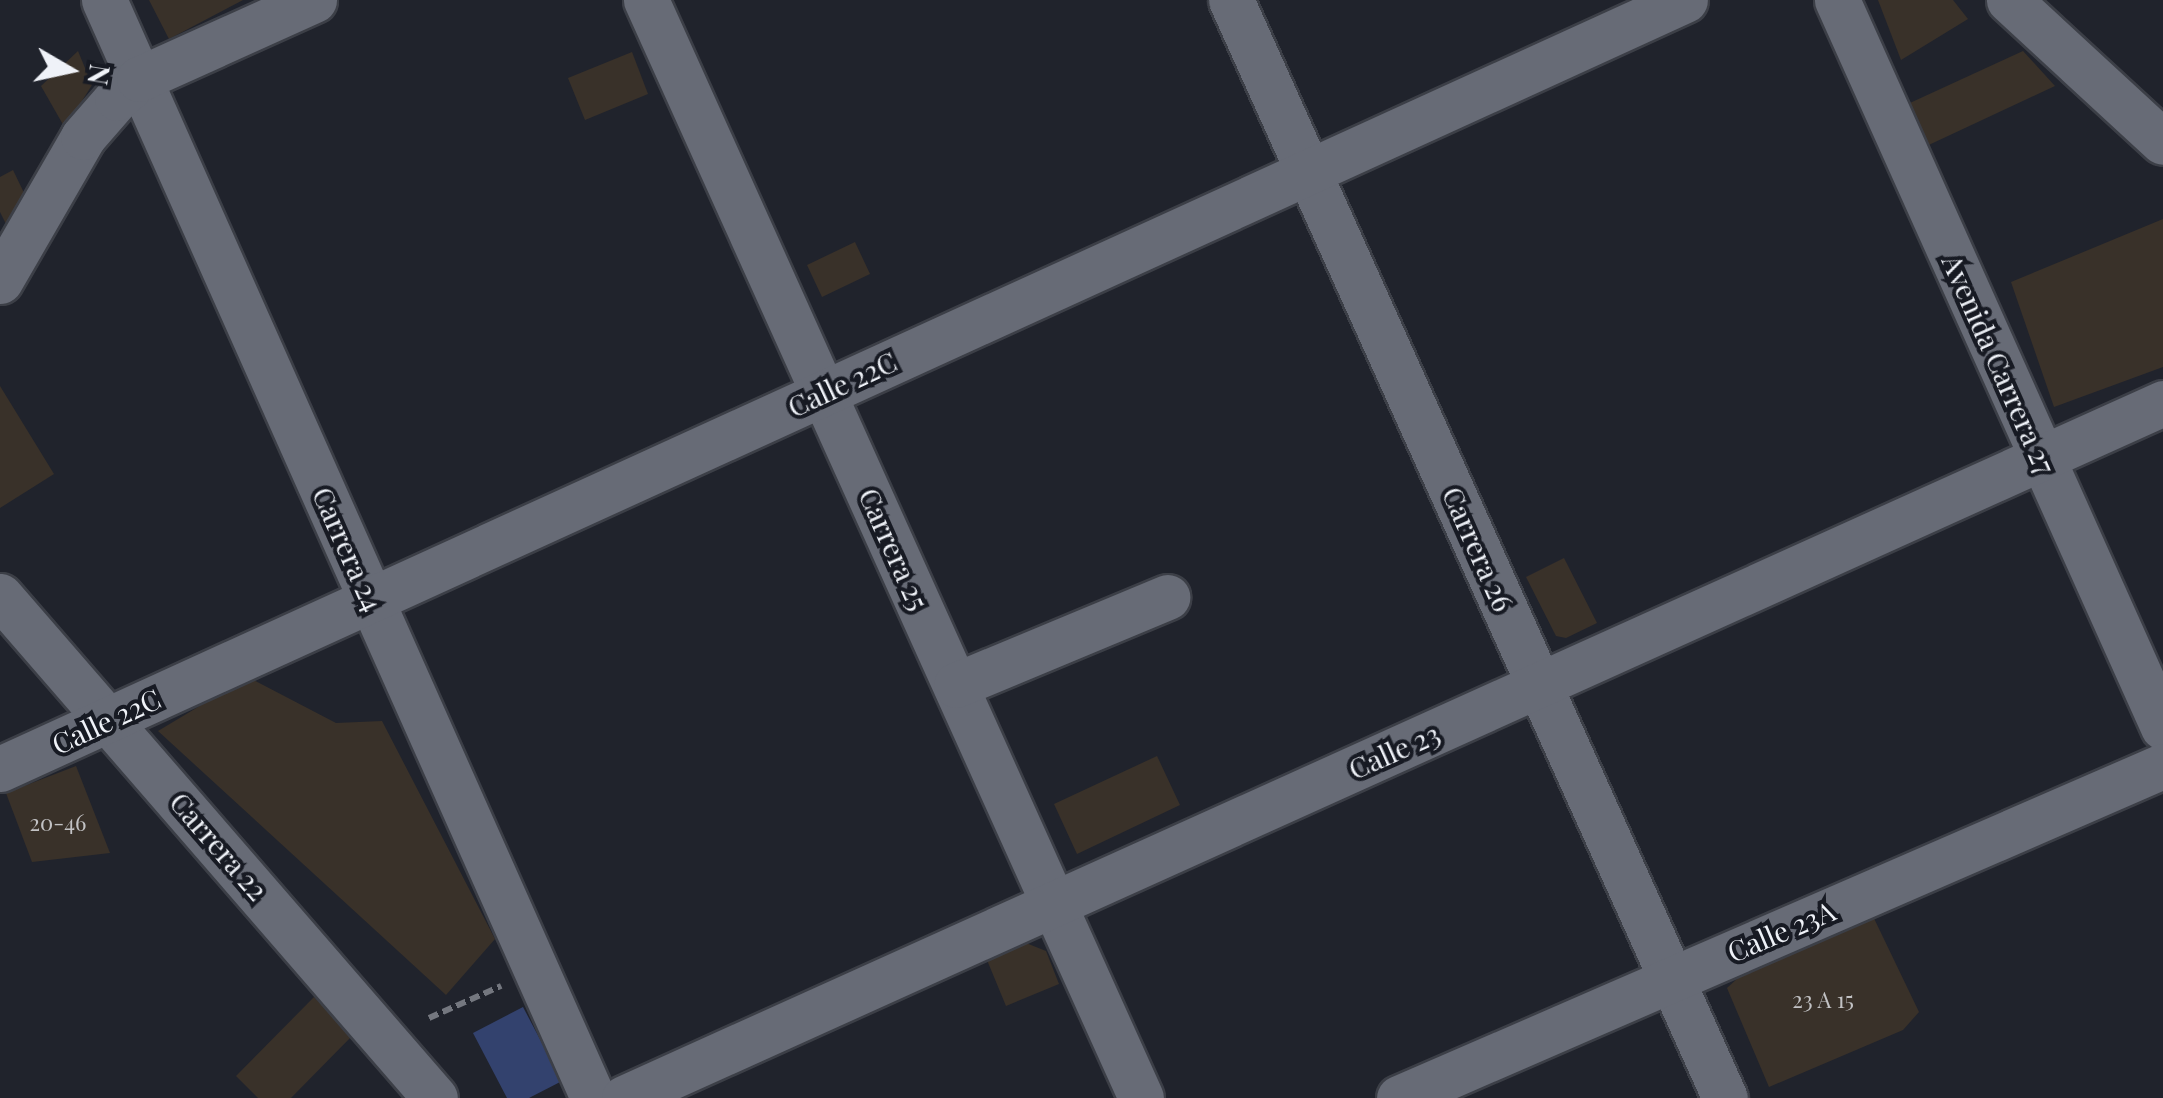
<!DOCTYPE html>
<style>
body{margin:0}
#map{position:relative;width:2163px;height:1098px;overflow:hidden;background:#20232c;font-family:"Playfair Display",serif}
div>[style]{position:absolute}
.green>*{inset:0;background:#33426e}
.building>*{inset:0;background:#393129}
.path>*{height:6px;margin-top:-3px;transform-origin:0;background:repeating-linear-gradient(90deg,#74777f 0 10px,transparent 0 15px)}
.roads{filter:drop-shadow(2px 0 #3c3f47) drop-shadow(-2px 0 #3c3f47) drop-shadow(0 2px #3c3f47) drop-shadow(0 -2px #3c3f47)}
.minor>*{height:45px;margin:-22.5px;padding:0 22.5px;transform-origin:22.5px;border-radius:22.5px;background:#676b76}
span{translate:-50% -50%;white-space:nowrap;text-align:center;line-height:1.15;-webkit-text-stroke:8px #171a23;paint-order:stroke}
.number-label{font-size:22px;color:#c2c2c4}
.number-label span{-webkit-text-stroke-width:0}
.street-label{font-size:28px;color:#eff2f8}
.north{position:absolute;left:20px;top:20px;width:100px;height:100px;-webkit-text-stroke:8px #171a23;paint-order:stroke;rotate:99deg;font-size:28px;font-weight:700;line-height:40px;text-align:center;color:#eff2f8}
.north::after{content:'';display:block;margin:auto;width:35px;height:45px;background:#eff2f8;clip-path:polygon(50% 0,100% 100%,50% 72%,0 100%)}
</style>
<div id="map">
<div class="green">
<div style="clip-path:polygon(523px 1007px,562px 1081px,529px 1098px,507px 1098px,473px 1033px)"></div>
</div>
<div class="building">
<div style="clip-path:polygon(149px 0,243px 0,169px 39px)"></div>
<div style="clip-path:polygon(1878px 0,1953px 0,1968px 19px,1901px 60px)"></div>
<div style="clip-path:polygon(78px 51px,92px 85px,65px 128px,41px 86px)"></div>
<div style="clip-path:polygon(2023px 51px,2055px 86px,1918px 150px,1899px 108px)"></div>
<div style="clip-path:polygon(632px 52px,648px 94px,585px 120px,568px 78px)"></div>
<div style="clip-path:polygon(13px 170px,26px 197px,7px 226px,0 212px,0 177px)"></div>
<div style="clip-path:polygon(2163px 219px,2163px 367px,2054px 407px,2011px 282px)"></div>
<div style="clip-path:polygon(855px 242px,870px 274px,822px 297px,807px 265px)"></div>
<div style="clip-path:polygon(0 386px,54px 474px,0 508px)"></div>
<div style="clip-path:polygon(1564px 558px,1597px 623px,1566px 638px,1556px 636px,1526px 577px)"></div>
<div style="clip-path:polygon(248px 677px,336px 723px,382px 721px,495px 939px,446px 995px,158px 731px)"></div>
<div style="clip-path:polygon(1157px 756px,1180px 805px,1077px 854px,1054px 804px)"></div>
<div style="clip-path:polygon(76px 766px,110px 853px,32px 862px,6px 793px)"></div>
<div style="clip-path:polygon(1869px 908px,1919px 1012px,1903px 1030px,1769px 1087px,1727px 988px,1751px 966px)"></div>
<div style="clip-path:polygon(1026px 943px,1046px 951px,1059px 984px,1006px 1006px,987px 960px)"></div>
<div style="clip-path:polygon(314px 997px,352px 1036px,291px 1098px,258px 1098px,236px 1076px)"></div>
</div>
<div class="path">
<div style="left:429px;top:1018px;width:79px;rotate:-24deg"></div>
</div>
<div class="roads">
<div class="minor">
<div style="left:104px;top:0;width:1202px;rotate:65.99deg"></div>
<div style="left:646px;top:0;width:1204px;rotate:65.73deg"></div>
<div style="left:1231px;top:0;width:1204px;rotate:65.78deg"></div>
<div style="left:1837px;top:0;width:797px;rotate:65.85deg"></div>
<div style="left:2009px;top:0;width:209px;rotate:42.7deg"></div>
<div style="left:0;top:281px;width:166px;rotate:-60deg"></div>
<div style="left:83px;top:137px;width:52px;rotate:-48.9deg"></div>
<div style="left:117px;top:98px;width:29px;rotate:-41deg"></div>
<div style="left:139px;top:79px;width:192px;rotate:-24.3deg"></div>
<div style="left:0;top:596px;width:664px;rotate:49.09deg"></div>
<div style="left:956px;top:685px;width:229px;rotate:-22.6deg"></div>
<div style="left:0;top:769px;width:1852px;rotate:-24.53deg"></div>
<div style="left:624px;top:1098px;width:1689px;rotate:-24.3deg"></div>
<div style="left:1399px;top:1098px;width:833px;rotate:-23.49deg"></div>
</div>
</div>
<div class="number-label">
<span style="left:58px;top:823px">20-46</span>
<span style="left:1823px;top:1000px">23 A 15</span>
</div>
<div class="street-label">
<span style="left:1999px;top:364px;rotate:66deg">Avenida Carrera 27</span>
<span style="left:842px;top:384px;rotate:-25deg">Calle 22C</span>
<span style="left:348px;top:549px;rotate:66deg">Carrera 24</span>
<span style="left:894px;top:549px;rotate:66deg">Carrera 25</span>
<span style="left:1478px;top:549px;rotate:66deg">Carrera 26</span>
<span style="left:106px;top:721px;rotate:-25deg">Calle 22C</span>
<span style="left:1394px;top:751px;rotate:-24deg">Calle 23</span>
<span style="left:219px;top:846px;rotate:49deg">Carrera 22</span>
<span style="left:1781px;top:931px;rotate:-23deg">Calle 23A</span>
</div>
<div class="north">N</div>
</div>
